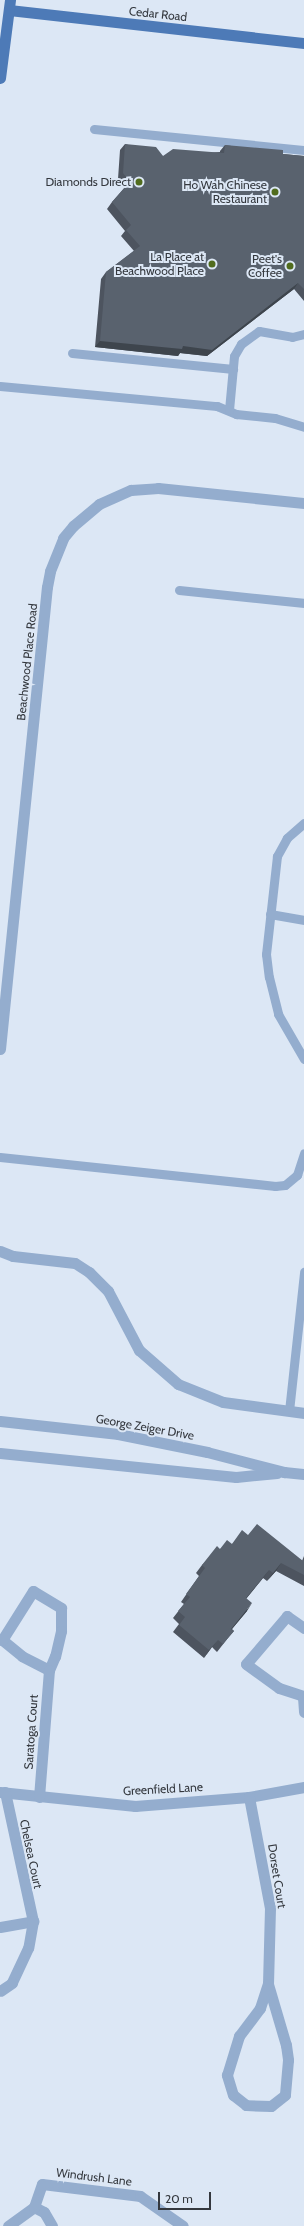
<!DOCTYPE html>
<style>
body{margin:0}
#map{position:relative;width:304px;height:2226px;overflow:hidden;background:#dce7f5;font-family:Cabin,sans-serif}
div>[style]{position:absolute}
.service>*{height:9px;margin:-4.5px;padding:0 4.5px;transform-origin:4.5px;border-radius:4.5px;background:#94adce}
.minor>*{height:11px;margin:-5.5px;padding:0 5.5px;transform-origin:5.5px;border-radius:5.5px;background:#94adce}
.tertiary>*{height:11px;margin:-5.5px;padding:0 5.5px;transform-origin:5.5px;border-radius:5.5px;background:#94adce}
.primary>*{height:11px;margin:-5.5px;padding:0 5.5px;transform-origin:5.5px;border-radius:5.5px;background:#4d7ab7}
.wall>*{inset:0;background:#4d545f}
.shaded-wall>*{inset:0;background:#3e454d}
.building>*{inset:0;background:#59626e}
.dots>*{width:11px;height:11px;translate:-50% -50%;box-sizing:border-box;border:2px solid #dce7f5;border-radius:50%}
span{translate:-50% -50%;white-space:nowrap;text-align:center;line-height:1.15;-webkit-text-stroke:4px #dce7f5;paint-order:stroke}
.street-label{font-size:12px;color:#34383e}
.poi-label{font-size:12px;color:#34383e}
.right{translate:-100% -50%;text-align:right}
.scale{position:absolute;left:158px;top:2192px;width:53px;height:18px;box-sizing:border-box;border:2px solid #34383e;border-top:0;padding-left:5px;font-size:12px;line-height:14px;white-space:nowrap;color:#34383e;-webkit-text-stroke:3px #dce7f5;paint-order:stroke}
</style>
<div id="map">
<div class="service">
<div style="left:94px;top:129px;width:211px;rotate:5.7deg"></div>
<div style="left:72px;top:353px;width:162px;rotate:5.7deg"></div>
<div style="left:0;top:386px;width:218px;rotate:5.3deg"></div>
<div style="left:217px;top:406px;width:21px;rotate:23deg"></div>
<div style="left:236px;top:414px;width:39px;rotate:6deg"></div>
<div style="left:275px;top:418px;width:30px;rotate:17deg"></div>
<div style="left:229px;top:410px;width:54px;rotate:-84.7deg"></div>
<div style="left:234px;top:356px;width:14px;rotate:-60deg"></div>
<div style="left:241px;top:344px;width:22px;rotate:-36deg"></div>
<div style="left:259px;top:331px;width:34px;rotate:10deg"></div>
<div style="left:292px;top:337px;width:12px;rotate:-14deg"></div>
<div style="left:179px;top:590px;width:126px;rotate:5.9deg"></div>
<div style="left:304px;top:823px;width:23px;rotate:139deg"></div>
<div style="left:287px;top:838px;width:21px;rotate:119deg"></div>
<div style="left:277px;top:856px;width:99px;rotate:96.4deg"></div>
<div style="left:266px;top:954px;width:23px;rotate:83deg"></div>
<div style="left:269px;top:977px;width:38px;rotate:76deg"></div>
<div style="left:278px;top:1014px;width:52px;rotate:60deg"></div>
<div style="left:270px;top:914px;width:35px;rotate:10deg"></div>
<div style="left:0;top:1157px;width:277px;rotate:6deg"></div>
<div style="left:275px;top:1186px;width:10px;rotate:-6deg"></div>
<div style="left:285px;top:1185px;width:16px;rotate:-40deg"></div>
<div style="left:297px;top:1175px;width:23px;rotate:-72deg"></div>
<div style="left:289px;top:1411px;width:140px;rotate:-83.8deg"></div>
</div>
<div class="minor">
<div style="left:0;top:1049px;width:464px;rotate:-84.2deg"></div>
<div style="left:47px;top:587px;width:16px;rotate:-79deg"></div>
<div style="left:50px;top:571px;width:35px;rotate:-68deg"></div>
<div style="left:63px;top:538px;width:16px;rotate:-50deg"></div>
<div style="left:73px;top:526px;width:34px;rotate:-40deg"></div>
<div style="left:99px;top:504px;width:35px;rotate:-24deg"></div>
<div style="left:131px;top:490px;width:27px;rotate:-4deg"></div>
<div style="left:158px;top:488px;width:147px;rotate:5.9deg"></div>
<div style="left:0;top:1251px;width:14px;rotate:21deg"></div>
<div style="left:13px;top:1256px;width:62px;rotate:6.4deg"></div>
<div style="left:75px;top:1263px;width:17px;rotate:33deg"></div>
<div style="left:89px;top:1272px;width:27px;rotate:45deg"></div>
<div style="left:108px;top:1291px;width:67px;rotate:62.3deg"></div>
<div style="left:139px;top:1350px;width:52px;rotate:41.1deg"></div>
<div style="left:178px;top:1384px;width:48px;rotate:21.8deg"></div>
<div style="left:223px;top:1402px;width:82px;rotate:7.7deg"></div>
<div style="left:33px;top:1591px;width:33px;rotate:31deg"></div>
<div style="left:61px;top:1608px;width:23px;rotate:90deg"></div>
<div style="left:61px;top:1631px;width:26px;rotate:103deg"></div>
<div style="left:55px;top:1656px;width:15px;rotate:113deg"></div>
<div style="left:49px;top:1670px;width:30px;rotate:-153deg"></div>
<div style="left:22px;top:1656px;width:26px;rotate:-141deg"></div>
<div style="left:2px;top:1640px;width:58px;rotate:-57.7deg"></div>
<div style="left:304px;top:1628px;width:21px;rotate:-145deg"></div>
<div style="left:287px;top:1616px;width:63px;rotate:130.5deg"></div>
<div style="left:246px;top:1664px;width:41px;rotate:36deg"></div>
<div style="left:279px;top:1688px;width:26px;rotate:18deg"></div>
<div style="left:303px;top:1697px;width:15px;rotate:86deg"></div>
<div style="left:0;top:1792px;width:136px;rotate:5.9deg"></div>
<div style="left:135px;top:1806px;width:114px;rotate:-4.5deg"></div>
<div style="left:249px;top:1797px;width:56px;rotate:-10.3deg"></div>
<div style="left:5px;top:1792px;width:132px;rotate:77.8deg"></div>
<div style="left:39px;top:1797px;width:127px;rotate:-85.5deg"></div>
<div style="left:249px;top:1797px;width:113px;rotate:79.3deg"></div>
<div style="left:270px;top:1908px;width:76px;rotate:91.5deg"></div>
<div style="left:0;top:1927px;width:34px;rotate:-10deg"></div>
<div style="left:33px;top:1921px;width:27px;rotate:100deg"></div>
<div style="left:28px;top:1948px;width:38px;rotate:115deg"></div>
<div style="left:12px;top:1983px;width:14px;rotate:146deg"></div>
<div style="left:268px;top:1984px;width:64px;rotate:73.6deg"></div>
<div style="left:286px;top:2045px;width:15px;rotate:82deg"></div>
<div style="left:288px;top:2060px;width:35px;rotate:95deg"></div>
<div style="left:285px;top:2095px;width:18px;rotate:142deg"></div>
<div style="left:271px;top:2106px;width:25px;rotate:-178deg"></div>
<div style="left:246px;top:2105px;width:16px;rotate:-142deg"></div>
<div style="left:233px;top:2095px;width:21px;rotate:-107deg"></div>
<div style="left:227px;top:2075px;width:41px;rotate:-72.9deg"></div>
<div style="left:239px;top:2036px;width:35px;rotate:-53deg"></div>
<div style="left:260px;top:2008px;width:25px;rotate:-72deg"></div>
<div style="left:34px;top:2207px;width:11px;rotate:27deg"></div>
<div style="left:44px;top:2212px;width:16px;rotate:60deg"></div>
<div style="left:8px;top:2226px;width:32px;rotate:-36deg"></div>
<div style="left:34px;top:2207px;width:24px;rotate:-71deg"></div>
<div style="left:42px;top:2184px;width:99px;rotate:7deg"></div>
<div style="left:140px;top:2196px;width:52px;rotate:34.9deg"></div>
</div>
<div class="tertiary">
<div style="left:0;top:1421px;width:119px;rotate:6.3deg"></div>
<div style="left:118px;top:1434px;width:91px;rotate:11.4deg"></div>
<div style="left:207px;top:1452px;width:80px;rotate:14.6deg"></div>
<div style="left:284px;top:1472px;width:20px;rotate:6deg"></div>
<div style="left:0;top:1453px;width:237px;rotate:5.8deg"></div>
<div style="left:236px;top:1477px;width:41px;rotate:-5.6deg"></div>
</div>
<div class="primary">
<div style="left:9px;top:10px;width:297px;rotate:6.4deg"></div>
<div style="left:0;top:78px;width:79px;rotate:-82.7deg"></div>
</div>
<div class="wall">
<div style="clip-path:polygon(125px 144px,163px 156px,220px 152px,220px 151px,225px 145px,283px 154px,304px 156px,304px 301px,294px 289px,207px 356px,180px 353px,178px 356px,95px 347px,101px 279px,106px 272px,134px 251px,121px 236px,125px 231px,107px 209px,112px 202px,125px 187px,118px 179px,120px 150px)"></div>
<div style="clip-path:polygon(248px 1535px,302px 1561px,304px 1556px,304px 1586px,276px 1571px,267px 1581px,263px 1578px,246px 1599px,247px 1611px,232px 1629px,234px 1631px,228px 1638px,217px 1652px,212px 1647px,204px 1658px,173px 1632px,179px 1624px,173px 1618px,184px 1604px,181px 1602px,199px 1576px,196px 1573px,202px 1565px,220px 1549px,232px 1544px)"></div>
</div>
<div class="shaded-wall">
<div style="clip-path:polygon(298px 283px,294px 289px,207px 356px,180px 353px,178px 356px,95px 347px,100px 341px)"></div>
<div style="clip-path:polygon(281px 1563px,276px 1571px,267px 1581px,273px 1573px)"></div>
<div style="clip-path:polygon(269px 1570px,263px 1578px,240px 1606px,246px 1598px)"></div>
<div style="clip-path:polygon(252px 1603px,247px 1611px,226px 1636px,231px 1629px)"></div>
<div style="clip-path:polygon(218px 1640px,212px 1647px,204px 1658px,209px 1650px)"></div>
</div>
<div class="building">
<div style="clip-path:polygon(125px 144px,156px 147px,163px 156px,173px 149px,224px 153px,225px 145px,283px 150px,283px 154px,304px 156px,304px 289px,298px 283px,212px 350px,183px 346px,182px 349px,100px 341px,106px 272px,140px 246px,126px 230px,131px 225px,112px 202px,130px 182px,123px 173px)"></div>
<div style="clip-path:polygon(257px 1524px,303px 1561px,304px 1559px,304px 1575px,281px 1563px,273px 1573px,269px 1570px,246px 1598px,252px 1603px,231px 1629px,234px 1631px,223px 1644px,218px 1640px,209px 1650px,179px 1625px,185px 1617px,178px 1611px,190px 1597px,186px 1594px,205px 1568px,202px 1565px,217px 1546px,220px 1549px,227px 1540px,232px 1544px,242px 1530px,248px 1535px)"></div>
</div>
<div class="dots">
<div style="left:139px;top:182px;background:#516c1e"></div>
<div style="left:275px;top:192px;background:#516c1e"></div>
<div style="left:212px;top:264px;background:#516c1e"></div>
<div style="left:290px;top:266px;background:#516c1e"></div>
</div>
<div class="street-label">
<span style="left:158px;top:14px;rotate:6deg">Cedar Road</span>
<span style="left:27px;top:662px;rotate:-84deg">Beachwood Place Road</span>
<span style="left:145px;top:1427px;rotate:10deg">George Zeiger Drive</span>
<span style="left:31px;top:1732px;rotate:-86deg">Saratoga Court</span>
<span style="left:163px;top:1789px;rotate:-3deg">Greenfield Lane</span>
<span style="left:31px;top:1854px;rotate:78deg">Chelsea Court</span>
<span style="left:277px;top:1876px;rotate:81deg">Dorset Court</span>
<span style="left:94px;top:2177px;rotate:7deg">Windrush Lane</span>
</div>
<div class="poi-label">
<span class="right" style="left:131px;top:182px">Diamonds Direct</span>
<span class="right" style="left:267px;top:192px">Ho Wah Chinese<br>Restaurant</span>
<span class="right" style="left:204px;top:264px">La Place at<br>Beachwood Place</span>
<span class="right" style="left:282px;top:266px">Peet's<br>Coffee</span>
</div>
<div class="scale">20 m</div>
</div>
